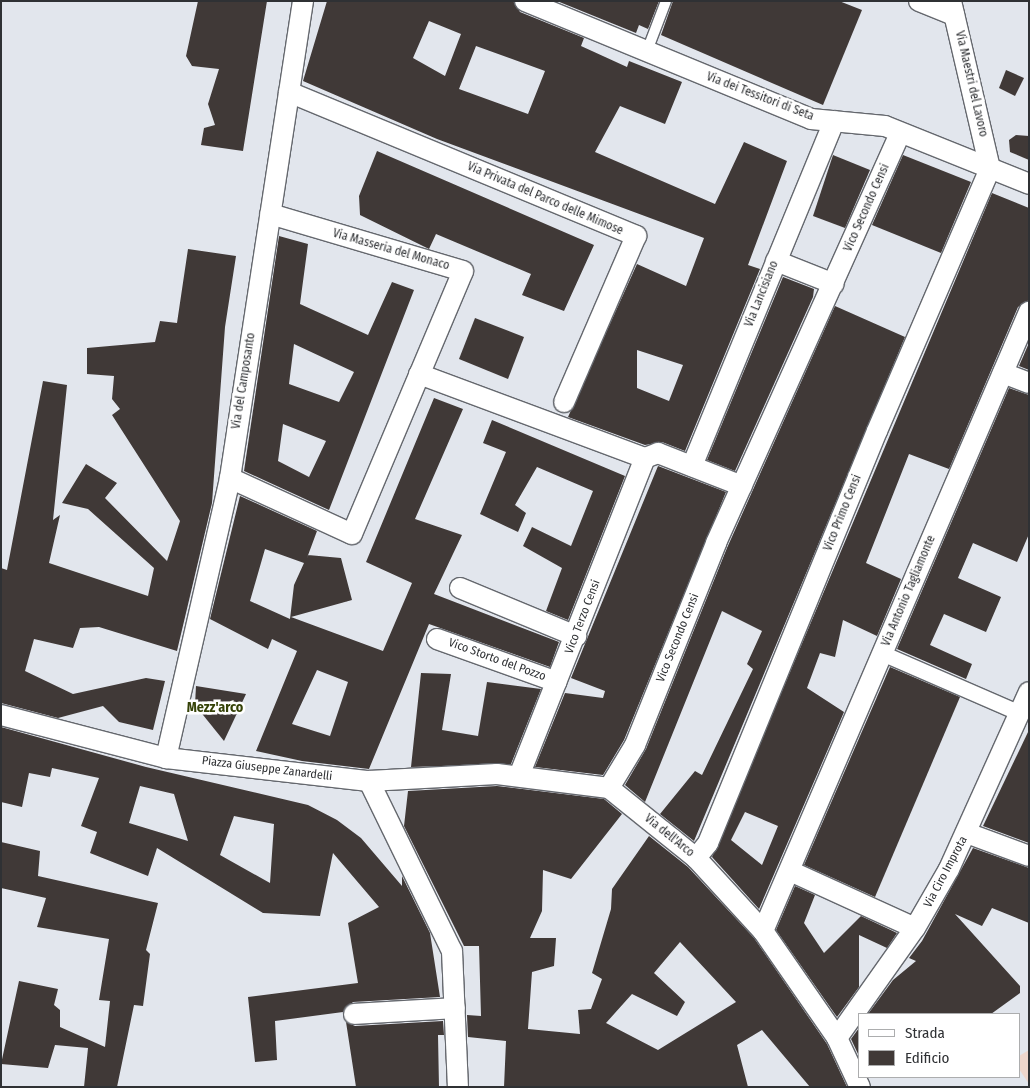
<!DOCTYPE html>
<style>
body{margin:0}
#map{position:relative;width:1030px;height:1088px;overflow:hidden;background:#e2e6ed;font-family:"Fira Sans Condensed",sans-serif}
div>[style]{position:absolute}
.commercial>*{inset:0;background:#eed6cc}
.building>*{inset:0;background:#403937}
.roads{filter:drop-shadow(1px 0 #65686e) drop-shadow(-1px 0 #65686e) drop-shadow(0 1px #65686e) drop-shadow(0 -1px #65686e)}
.service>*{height:10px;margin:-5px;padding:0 5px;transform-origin:5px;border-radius:5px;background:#fff}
.pedestrian>*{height:15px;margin:-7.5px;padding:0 7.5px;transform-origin:7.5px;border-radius:7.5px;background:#fff}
.minor>*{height:20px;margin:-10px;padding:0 10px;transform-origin:10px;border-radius:10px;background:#fff}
span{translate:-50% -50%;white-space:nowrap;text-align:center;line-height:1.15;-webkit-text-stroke:5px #fff;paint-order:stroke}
.street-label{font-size:12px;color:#2f3134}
.neighbourhood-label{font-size:14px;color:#354207;font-weight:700}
.frame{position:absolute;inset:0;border:2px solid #2f3134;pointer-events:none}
.legend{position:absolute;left:858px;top:1013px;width:162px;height:65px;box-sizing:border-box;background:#fff;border:1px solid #acadae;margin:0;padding:6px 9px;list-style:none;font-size:15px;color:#2f3134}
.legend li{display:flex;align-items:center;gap:10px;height:25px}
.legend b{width:25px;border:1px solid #acadae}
</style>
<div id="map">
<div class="commercial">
<div style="clip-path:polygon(1029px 1050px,1029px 1084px,1019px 1069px,1019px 1056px)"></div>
</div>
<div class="building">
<div style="clip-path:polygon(198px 1px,267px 1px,243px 151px,201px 145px,204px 128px,215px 125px,208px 104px,219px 69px,192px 66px,186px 56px)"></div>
<div style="clip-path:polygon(evenodd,327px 1px,513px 1px,520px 12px,584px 38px,581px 46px,627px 67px,629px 61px,682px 82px,665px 124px,620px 106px,595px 152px,715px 204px,744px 142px,787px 161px,748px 265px,760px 269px,685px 451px,662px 442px,645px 445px,568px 417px,637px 264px,686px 286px,704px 238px,437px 139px,303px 81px,327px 1px,429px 21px,461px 34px,445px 76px,413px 58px,429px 21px,327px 1px,476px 46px,545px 71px,528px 114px,459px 89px,476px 46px,327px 1px,637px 350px,683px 365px,669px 401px,637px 388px,637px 350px)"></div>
<div style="clip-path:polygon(557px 1px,659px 1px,648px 29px,639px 25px,636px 33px)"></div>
<div style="clip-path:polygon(673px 1px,839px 1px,862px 10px,823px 105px,661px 35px)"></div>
<div style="clip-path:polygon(1006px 70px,1024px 78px,1015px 96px,999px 88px)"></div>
<div style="clip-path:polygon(1016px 135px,1029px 136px,1029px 160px,1010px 152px,1009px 140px)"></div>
<div style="clip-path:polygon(377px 151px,594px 245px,564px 311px,522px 295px,531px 274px,436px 234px,429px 249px,360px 215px,359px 196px)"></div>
<div style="clip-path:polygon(833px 155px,870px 170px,845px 228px,813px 216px)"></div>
<div style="clip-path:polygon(903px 155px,971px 182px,941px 253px,872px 225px)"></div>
<div style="clip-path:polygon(evenodd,992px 193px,1029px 208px,1029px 300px,1018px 307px,949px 469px,909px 454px,866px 563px,901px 579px,877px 636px,843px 620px,835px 657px,820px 653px,807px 688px,844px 712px,759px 909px,712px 857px,992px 193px,745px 812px,778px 826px,762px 865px,731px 840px,745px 812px)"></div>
<div style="clip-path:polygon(evenodd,279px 236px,308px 244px,300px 304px,368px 335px,392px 282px,414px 290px,329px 510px,244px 471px,279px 236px,294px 344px,354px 372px,339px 402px,289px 384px,294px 344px,279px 236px,283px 424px,326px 441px,309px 477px,278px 461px,283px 424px)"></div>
<div style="clip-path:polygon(188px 249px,236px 256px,225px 327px,212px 503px,177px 651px,99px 627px,80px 628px,73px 648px,34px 639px,25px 671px,73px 694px,146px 678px,165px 681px,153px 730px,119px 722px,103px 706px,58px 718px,1px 703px,1px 568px,7px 570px,43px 381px,67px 385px,53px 520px,60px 515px,49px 563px,148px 596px,154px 568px,88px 509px,62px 503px,86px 464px,117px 483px,105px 498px,167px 561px,180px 521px,112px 415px,120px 409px,112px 399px,114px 376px,87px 374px,87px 348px,155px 342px,160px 321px,177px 323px)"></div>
<div style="clip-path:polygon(783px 277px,814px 289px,813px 297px,735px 471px,707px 460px)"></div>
<div style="clip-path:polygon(835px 306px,905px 337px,694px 841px,660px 814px,695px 771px,702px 775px,753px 669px,747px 664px,762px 631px,722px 611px,645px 802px,625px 785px,646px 749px,727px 548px)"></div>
<div style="clip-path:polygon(475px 318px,524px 337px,508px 379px,459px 359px)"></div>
<div style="clip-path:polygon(1029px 343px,1029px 370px,1019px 366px)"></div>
<div style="clip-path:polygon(1009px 388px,1029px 395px,1029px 534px,1017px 562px,973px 543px,958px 578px,1001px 597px,986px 632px,944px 614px,930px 645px,972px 664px,966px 679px,897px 649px)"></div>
<div style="clip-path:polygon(evenodd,434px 398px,463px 409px,415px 519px,462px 535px,434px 594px,559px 642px,550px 667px,429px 624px,369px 769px,302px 761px,256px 751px,297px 651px,272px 639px,268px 649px,210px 619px,240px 496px,317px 531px,307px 558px,308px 555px,341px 558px,352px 600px,291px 617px,383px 651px,412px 583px,366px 562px,434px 398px,265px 549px,304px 563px,294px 585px,290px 619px,250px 601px,265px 549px,434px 398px,317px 670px,348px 682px,330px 736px,292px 724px,317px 670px)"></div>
<div style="clip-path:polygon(492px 420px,625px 476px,568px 620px,546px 611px,562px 568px,523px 546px,532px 527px,571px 546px,593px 491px,537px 467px,515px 505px,526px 513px,518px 532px,480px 514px,506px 452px,483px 443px)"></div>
<div style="clip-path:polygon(658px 466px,726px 492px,624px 740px,603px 775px,535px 767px,565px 693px,603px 698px,605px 691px,571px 678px)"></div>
<div style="clip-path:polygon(890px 667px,960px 697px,875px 897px,804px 865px)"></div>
<div style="clip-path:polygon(421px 673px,451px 674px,442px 730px,478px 736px,487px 682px,541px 689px,511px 764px,411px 767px)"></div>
<div style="clip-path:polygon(196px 686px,246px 694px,224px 741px,195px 705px)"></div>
<div style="clip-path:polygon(evenodd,1px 727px,146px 767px,308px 805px,337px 820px,361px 838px,402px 886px,402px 876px,430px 933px,440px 997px,353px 1002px,343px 1012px,275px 1021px,277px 1060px,255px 1062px,248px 997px,358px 983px,348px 923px,379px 907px,333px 853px,320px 916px,263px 913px,157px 848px,148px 876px,90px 853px,97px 832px,81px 826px,99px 778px,52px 768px,50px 777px,29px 773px,22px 807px,1px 802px,1px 727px,140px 786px,174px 794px,188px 841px,129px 823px,140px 786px,1px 727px,234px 816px,274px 824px,270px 883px,220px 855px,234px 816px)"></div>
<div style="clip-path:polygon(1029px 730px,1029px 843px,983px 826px)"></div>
<div style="clip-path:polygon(evenodd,497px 786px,604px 799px,622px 814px,571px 879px,543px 870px,542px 911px,530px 938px,556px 938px,554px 966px,532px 972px,528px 1029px,580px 1034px,578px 1010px,591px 1009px,602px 979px,592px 973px,611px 909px,612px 889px,649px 836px,688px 867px,754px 938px,827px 1044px,847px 1087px,810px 1087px,762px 1030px,737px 1045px,748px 1087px,504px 1087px,506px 1041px,468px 1037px,467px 1015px,481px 1016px,479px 946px,464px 946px,404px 826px,408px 791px,497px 786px,680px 942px,736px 1002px,658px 1050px,606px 1023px,632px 994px,677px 1016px,685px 1002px,654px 973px,680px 942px)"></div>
<div style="clip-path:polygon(1px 842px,40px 851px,38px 876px,158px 903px,146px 950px,150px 954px,143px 1006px,134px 1005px,117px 1087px,84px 1087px,88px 1048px,55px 1045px,48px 1068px,1px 1064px,19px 981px,58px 989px,54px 1005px,60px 1010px,60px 1027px,105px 1047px,110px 1001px,99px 1000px,109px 939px,37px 927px,46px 898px,1px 888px)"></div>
<div style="clip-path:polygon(973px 848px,1029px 868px,1029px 923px,992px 908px,982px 926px,955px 914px,1020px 986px,1020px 993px,991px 1014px,868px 1014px,893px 980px,916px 961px,909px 958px,922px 941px)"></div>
<div style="clip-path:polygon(795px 886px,815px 895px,804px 923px,824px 953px,861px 916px,897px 933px,887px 948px,859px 935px,859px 987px,837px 1017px,776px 930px)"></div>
<div style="clip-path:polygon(443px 1021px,444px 1035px,438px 1035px,439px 1087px,356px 1087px,346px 1022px,355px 1026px)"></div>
<div style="clip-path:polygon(859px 1028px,859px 1056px,851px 1039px)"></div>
</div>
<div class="roads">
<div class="service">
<div style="left:647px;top:51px;width:53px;rotate:-69.2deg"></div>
</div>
<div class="pedestrian">
<div style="left:882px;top:653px;width:150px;rotate:23.5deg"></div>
</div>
<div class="minor">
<div style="left:525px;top:1px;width:309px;rotate:22.4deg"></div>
<div style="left:811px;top:119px;width:74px;rotate:5.4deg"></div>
<div style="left:885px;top:126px;width:155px;rotate:21.9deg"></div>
<div style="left:919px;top:1px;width:38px;rotate:22deg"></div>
<div style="left:951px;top:1px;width:171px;rotate:76.9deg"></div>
<div style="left:289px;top:92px;width:376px;rotate:22.5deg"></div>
<div style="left:636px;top:236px;width:181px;rotate:113.4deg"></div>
<div style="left:776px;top:261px;width:62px;rotate:21.6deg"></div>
<div style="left:1003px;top:373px;width:28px;rotate:21deg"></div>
<div style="left:419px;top:374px;width:241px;rotate:20.4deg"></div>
<div style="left:645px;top:458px;width:14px;rotate:-21deg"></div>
<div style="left:658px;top:453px;width:90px;rotate:21.4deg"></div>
<div style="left:692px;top:466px;width:373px;rotate:-67.6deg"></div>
<div style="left:230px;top:478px;width:134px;rotate:24.7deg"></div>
<div style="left:352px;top:534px;width:285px;rotate:-67.1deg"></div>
<div style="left:463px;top:271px;width:201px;rotate:-163.5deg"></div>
<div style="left:460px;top:588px;width:126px;rotate:22.5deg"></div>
<div style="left:437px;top:639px;width:127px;rotate:19.7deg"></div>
<div style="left:1px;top:715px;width:171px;rotate:14.6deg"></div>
<div style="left:166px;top:758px;width:204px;rotate:6.5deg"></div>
<div style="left:369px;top:781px;width:128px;rotate:-3.1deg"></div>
<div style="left:497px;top:774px;width:113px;rotate:7.1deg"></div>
<div style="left:609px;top:788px;width:112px;rotate:38.8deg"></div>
<div style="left:696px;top:858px;width:99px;rotate:47.5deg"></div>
<div style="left:763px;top:931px;width:130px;rotate:55.3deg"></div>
<div style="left:837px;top:1038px;width:54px;rotate:64.9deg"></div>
<div style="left:166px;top:758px;width:287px;rotate:-77.1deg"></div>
<div style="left:230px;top:478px;width:483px;rotate:-81.3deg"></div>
<div style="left:519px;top:776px;width:342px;rotate:-68.4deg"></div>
<div style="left:369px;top:781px;width:189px;rotate:64deg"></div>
<div style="left:452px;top:951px;width:136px;rotate:87.5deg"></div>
<div style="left:609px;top:788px;width:50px;rotate:-58.8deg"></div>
<div style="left:635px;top:745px;width:218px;rotate:-68.1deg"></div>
<div style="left:716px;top:543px;width:449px;rotate:-65.8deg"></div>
<div style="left:967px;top:833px;width:66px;rotate:20.4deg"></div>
<div style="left:696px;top:858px;width:19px;rotate:-51deg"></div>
<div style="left:708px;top:843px;width:445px;rotate:-67.7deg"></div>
<div style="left:877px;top:431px;width:286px;rotate:-66.7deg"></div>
<div style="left:790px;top:871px;width:137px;rotate:24.5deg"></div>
<div style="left:763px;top:931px;width:674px;rotate:-66.75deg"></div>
<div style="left:354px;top:1014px;width:101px;rotate:-3.4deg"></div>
<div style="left:837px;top:1038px;width:135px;rotate:-54.7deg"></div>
<div style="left:915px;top:928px;width:68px;rotate:-60deg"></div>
<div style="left:949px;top:869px;width:194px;rotate:-65.7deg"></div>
</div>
</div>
<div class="street-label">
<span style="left:971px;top:84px;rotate:77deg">Via Maestri del Lavoro</span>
<span style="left:760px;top:97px;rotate:21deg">Via dei Tessitori di Seta</span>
<span style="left:545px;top:199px;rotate:23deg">Via Privata del Parco delle Mimose</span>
<span style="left:867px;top:208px;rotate:-66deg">Vico Secondo Censi</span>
<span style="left:391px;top:250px;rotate:16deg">Via Masseria del Monaco</span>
<span style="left:762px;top:294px;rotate:-68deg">Via Lancisiano</span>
<span style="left:244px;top:381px;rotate:-81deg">Via del Camposanto</span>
<span style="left:843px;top:513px;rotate:-68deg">Vico Primo Censi</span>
<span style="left:909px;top:591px;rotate:-67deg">Via Antonio Tagliamonte</span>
<span style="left:583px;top:617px;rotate:-69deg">Vico Terzo Censi</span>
<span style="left:678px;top:638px;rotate:-68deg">Vico Secondo Censi</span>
<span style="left:497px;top:660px;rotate:20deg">Vico Storto del Pozzo</span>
<span style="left:267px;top:769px;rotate:7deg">Piazza Giuseppe Zanardelli</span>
<span style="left:669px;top:836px;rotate:39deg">Via dell'Arco</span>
<span style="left:946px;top:872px;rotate:-62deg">Via Ciro Improta</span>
</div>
<div class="neighbourhood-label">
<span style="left:215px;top:708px">Mezz'arco</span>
</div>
<div class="frame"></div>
<ul class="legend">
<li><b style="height:6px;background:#fff"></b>Strada</li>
<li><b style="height:14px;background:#403937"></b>Edificio</li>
</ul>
</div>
